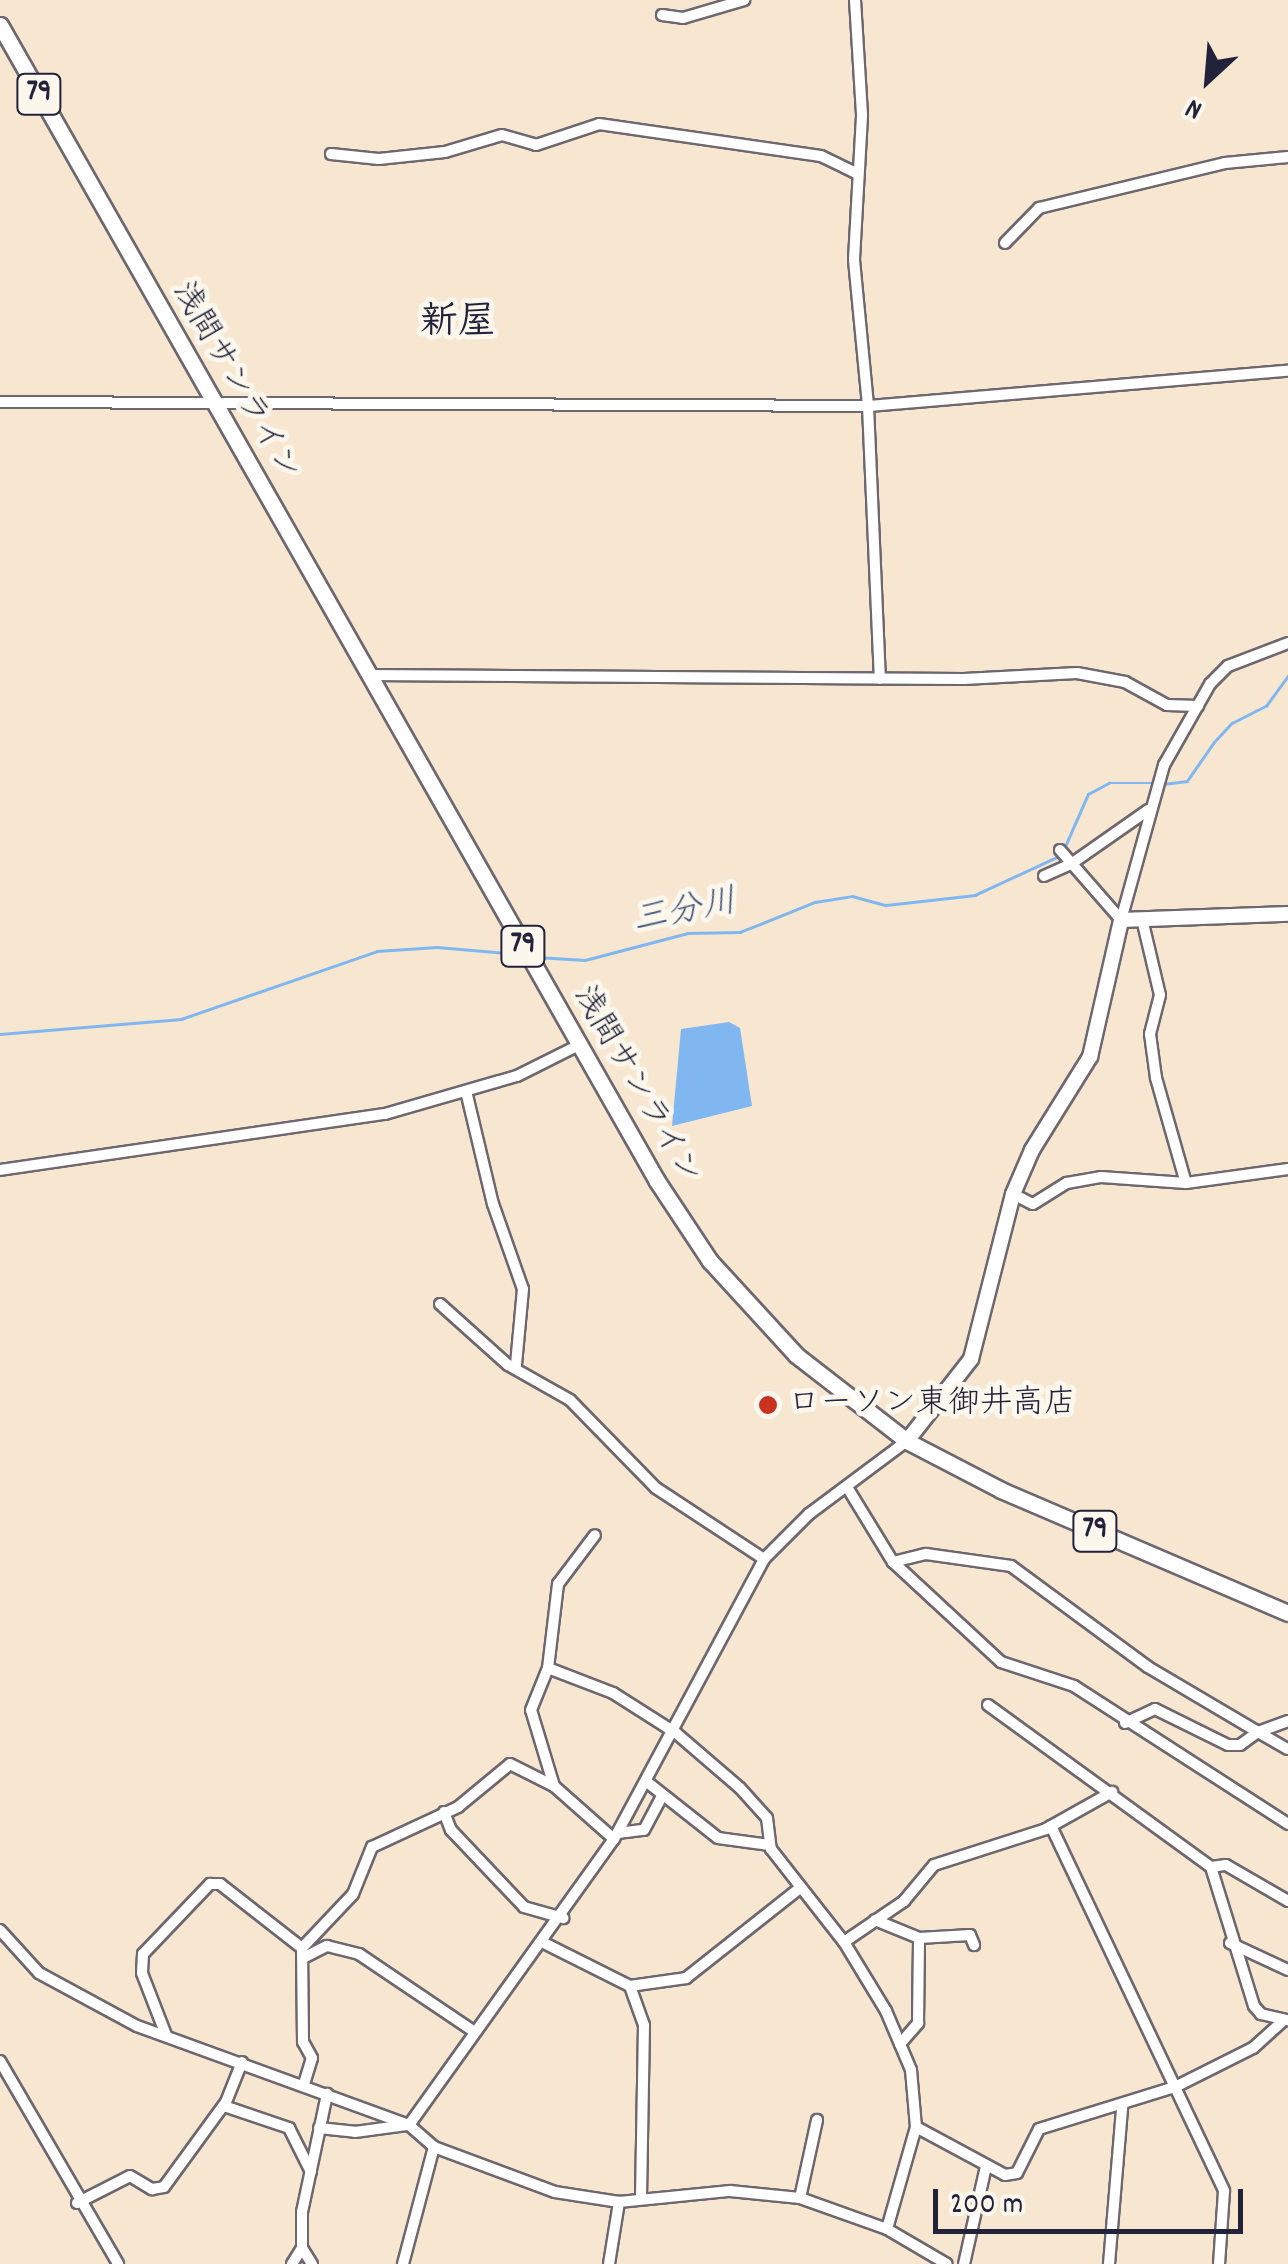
<!DOCTYPE html>
<meta charset="utf-8">
<style>
body{margin:0}
#map{position:relative;width:1288px;height:2264px;overflow:hidden;background:#f7e6d0;font-family:Dekko,"Klee One",sans-serif}
div>[style]{position:absolute}
.water>*{inset:0;background:#81b7f0}
.stream>*{height:2.5px;margin:-1.25px;padding:0 1.25px;transform-origin:1.25px;border-radius:1.25px;background:#81b7f0}
.roads{filter:drop-shadow(2px 0 #6d676f) drop-shadow(-2px 0 #6d676f) drop-shadow(0 2px #6d676f) drop-shadow(0 -2px #6d676f)}
.street>*{height:10px;margin:-5px;padding:0 5px;transform-origin:5px;border-radius:5px;background:#fff}
.secondary>*{height:14px;margin:-7px;padding:0 7px;transform-origin:7px;border-radius:7px;background:#fff}
.primary>*{height:15px;margin:-7.5px;padding:0 7.5px;transform-origin:7.5px;border-radius:7.5px;background:#fff}
.dots>*{width:28px;height:28px;translate:-50% -50%;box-sizing:border-box;border:5px solid #fbf7ec;border-radius:50%}
span{translate:-50% -50%;white-space:nowrap;text-align:center;line-height:1.15;-webkit-text-stroke:10px #fbf7ec;paint-order:stroke}
.shield-label span{padding:2px 8px;background:#fbf7ec;border:2px solid;border-radius:8px;-webkit-text-stroke-width:0}
.shield-label{font-size:30px;color:#22223b;font-weight:700}
.street-label{font-size:32px;color:#22223b}
.poi-label{font-size:32px;color:#22223b}
.left{translate:0 -50%;text-align:left}
.water-label{font-size:35px;color:#43567a;font-style:italic}
.quarter-label{font-size:38px;color:#22223b;font-weight:700}
.north{position:absolute;left:1158px;top:30px;width:100px;height:100px;-webkit-text-stroke:8px #fbf7ec;paint-order:stroke;rotate:206deg;font-size:28px;font-weight:700;line-height:40px;text-align:center;color:#22223b}
.north::after{content:'';display:block;margin:auto;width:35px;height:45px;background:#22223b;clip-path:polygon(50% 0,100% 100%,50% 72%,0 100%)}
.scale{position:absolute;left:933px;top:2189px;width:310px;height:45px;box-sizing:border-box;border:5px solid #22223b;border-top:0;padding-left:12px;font-size:30px;line-height:35px;white-space:nowrap;color:#22223b;-webkit-text-stroke:8px #fbf7ec;paint-order:stroke}
</style>
<div id="map">
<div class="water">
<div style="clip-path:polygon(729px 1022px,740px 1028px,752px 1106px,672px 1126px,681px 1029px)"></div>
</div>
<div class="stream">
<div style="left:1163px;top:784px;width:24px;rotate:-7deg"></div>
<div style="left:1187px;top:781px;width:47px;rotate:-55.3deg"></div>
<div style="left:1214px;top:742px;width:26px;rotate:-47deg"></div>
<div style="left:1232px;top:723px;width:38px;rotate:-27deg"></div>
<div style="left:1266px;top:706px;width:37px;rotate:-54deg"></div>
<div style="left:1063px;top:851px;width:62px;rotate:-66.3deg"></div>
<div style="left:1088px;top:794px;width:24px;rotate:-28deg"></div>
<div style="left:1109px;top:783px;width:46px"></div>
<div style="left:537px;top:957px;width:48px;rotate:3.6deg"></div>
<div style="left:585px;top:960px;width:106px;rotate:-14.7deg"></div>
<div style="left:688px;top:933px;width:52px;rotate:-1.1deg"></div>
<div style="left:740px;top:932px;width:81px;rotate:-21.8deg"></div>
<div style="left:815px;top:902px;width:37px;rotate:-9deg"></div>
<div style="left:852px;top:896px;width:35px;rotate:15deg"></div>
<div style="left:886px;top:905px;width:90px;rotate:-6.4deg"></div>
<div style="left:975px;top:895px;width:90px;rotate:-24.9deg"></div>
<div style="left:0;top:1034px;width:182px;rotate:-4.7deg"></div>
<div style="left:181px;top:1019px;width:207px;rotate:-19.1deg"></div>
<div style="left:377px;top:951px;width:60px;rotate:-3.8deg"></div>
<div style="left:437px;top:947px;width:82px;rotate:4.9deg"></div>
</div>
<div class="roads">
<div class="street">
<div style="left:855px;top:0;width:116px;rotate:86.5deg"></div>
<div style="left:862px;top:116px;width:144px;rotate:93.2deg"></div>
<div style="left:854px;top:260px;width:147px;rotate:84.5deg"></div>
<div style="left:868px;top:406px;width:273px;rotate:87.5deg"></div>
<div style="left:662px;top:15px;width:21px;rotate:8deg"></div>
<div style="left:683px;top:18px;width:64px;rotate:-16.4deg"></div>
<div style="left:331px;top:154px;width:48px;rotate:5.9deg"></div>
<div style="left:379px;top:159px;width:66px;rotate:-6.1deg"></div>
<div style="left:445px;top:152px;width:59px;rotate:-16.6deg"></div>
<div style="left:502px;top:135px;width:35px;rotate:16deg"></div>
<div style="left:536px;top:145px;width:66px;rotate:-18.4deg"></div>
<div style="left:599px;top:124px;width:224px;rotate:8.2deg"></div>
<div style="left:821px;top:156px;width:41px;rotate:25.9deg"></div>
<div style="left:1005px;top:243px;width:49px;rotate:-45.8deg"></div>
<div style="left:1039px;top:208px;width:191px;rotate:-13.6deg"></div>
<div style="left:1225px;top:163px;width:63px;rotate:-5.4deg"></div>
<div style="left:0;top:402px;width:868px;rotate:0.26deg"></div>
<div style="left:868px;top:406px;width:421px;rotate:-4.8deg"></div>
<div style="left:369px;top:675px;width:595px;rotate:0.39deg"></div>
<div style="left:964px;top:679px;width:113px;rotate:-3deg"></div>
<div style="left:1077px;top:673px;width:49px;rotate:10.6deg"></div>
<div style="left:1125px;top:682px;width:48px;rotate:28.7deg"></div>
<div style="left:1167px;top:705px;width:31px;rotate:2deg"></div>
<div style="left:1060px;top:850px;width:93px;rotate:48.9deg"></div>
<div style="left:1044px;top:876px;width:30px;rotate:-24deg"></div>
<div style="left:1071px;top:864px;width:94px;rotate:-35deg"></div>
<div style="left:1142px;top:919px;width:78px;rotate:76.7deg"></div>
<div style="left:1160px;top:995px;width:40px;rotate:104.4deg"></div>
<div style="left:1150px;top:1034px;width:44px;rotate:82.2deg"></div>
<div style="left:1156px;top:1078px;width:109px;rotate:74.1deg"></div>
<div style="left:1121px;top:920px;width:161px;rotate:-74.5deg"></div>
<div style="left:1164px;top:765px;width:93px;rotate:-60.4deg"></div>
<div style="left:1210px;top:684px;width:25px;rotate:-45deg"></div>
<div style="left:1228px;top:666px;width:64px;rotate:-21deg"></div>
<div style="left:466px;top:1091px;width:116px;rotate:76.6deg"></div>
<div style="left:493px;top:1204px;width:90px;rotate:70.6deg"></div>
<div style="left:523px;top:1289px;width:76px;rotate:95.3deg"></div>
<div style="left:0;top:1170px;width:389px;rotate:-8.3deg"></div>
<div style="left:385px;top:1114px;width:137px;rotate:-16.1deg"></div>
<div style="left:517px;top:1076px;width:69px;rotate:-26.6deg"></div>
<div style="left:1013px;top:1194px;width:22px;rotate:27deg"></div>
<div style="left:1033px;top:1204px;width:40px;rotate:-32deg"></div>
<div style="left:1067px;top:1183px;width:35px;rotate:-10deg"></div>
<div style="left:1101px;top:1177px;width:85px;rotate:4deg"></div>
<div style="left:1186px;top:1183px;width:103px;rotate:-7.8deg"></div>
<div style="left:440px;top:1304px;width:91px;rotate:41.9deg"></div>
<div style="left:508px;top:1365px;width:71px;rotate:29.4deg"></div>
<div style="left:570px;top:1400px;width:123px;rotate:45.7deg"></div>
<div style="left:656px;top:1488px;width:129px;rotate:33.3deg"></div>
<div style="left:847px;top:1487px;width:88px;rotate:58.5deg"></div>
<div style="left:893px;top:1562px;width:147px;rotate:42.8deg"></div>
<div style="left:1001px;top:1662px;width:77px;rotate:18.2deg"></div>
<div style="left:1074px;top:1686px;width:255px;rotate:32.8deg"></div>
<div style="left:893px;top:1562px;width:34px;rotate:-14deg"></div>
<div style="left:926px;top:1554px;width:86px;rotate:8deg"></div>
<div style="left:1011px;top:1566px;width:170px;rotate:36.4deg"></div>
<div style="left:1148px;top:1667px;width:128px;rotate:30.6deg"></div>
<div style="left:1258px;top:1732px;width:32px;rotate:-20deg"></div>
<div style="left:548px;top:1668px;width:70px;rotate:21deg"></div>
<div style="left:613px;top:1693px;width:75px;rotate:32.4deg"></div>
<div style="left:676px;top:1733px;width:84px;rotate:40.7deg"></div>
<div style="left:740px;top:1788px;width:40px;rotate:48deg"></div>
<div style="left:767px;top:1818px;width:31px;rotate:83deg"></div>
<div style="left:771px;top:1849px;width:118px;rotate:51.9deg"></div>
<div style="left:844px;top:1942px;width:81px;rotate:58.7deg"></div>
<div style="left:886px;top:2011px;width:64px;rotate:67deg"></div>
<div style="left:911px;top:2070px;width:57px;rotate:85deg"></div>
<div style="left:916px;top:2127px;width:106px;rotate:105.9deg"></div>
<div style="left:988px;top:1705px;width:276px;rotate:36deg"></div>
<div style="left:1211px;top:1867px;width:145px;rotate:72.8deg"></div>
<div style="left:1254px;top:2006px;width:11px;rotate:49deg"></div>
<div style="left:1261px;top:2014px;width:28px;rotate:13deg"></div>
<div style="left:1125px;top:1723px;width:33px;rotate:-25deg"></div>
<div style="left:1155px;top:1709px;width:81px;rotate:26.3deg"></div>
<div style="left:1228px;top:1745px;width:12px"></div>
<div style="left:1240px;top:1745px;width:22px;rotate:-36deg"></div>
<div style="left:1258px;top:1732px;width:34px;rotate:30deg"></div>
<div style="left:647px;top:1782px;width:90px;rotate:38.3deg"></div>
<div style="left:718px;top:1838px;width:52px;rotate:7.7deg"></div>
<div style="left:554px;top:1786px;width:79px;rotate:-106.8deg"></div>
<div style="left:531px;top:1710px;width:45px;rotate:-68deg"></div>
<div style="left:548px;top:1668px;width:85px;rotate:-83.2deg"></div>
<div style="left:558px;top:1584px;width:61px;rotate:-52.9deg"></div>
<div style="left:444px;top:1812px;width:19px;rotate:69deg"></div>
<div style="left:451px;top:1830px;width:106px;rotate:46.5deg"></div>
<div style="left:524px;top:1907px;width:41px;rotate:15.8deg"></div>
<div style="left:1051px;top:1826px;width:404px;rotate:64.6deg"></div>
<div style="left:1224px;top:2191px;width:73px;rotate:93.9deg"></div>
<div style="left:618px;top:1833px;width:26px;rotate:-7deg"></div>
<div style="left:644px;top:1830px;width:40px;rotate:-62deg"></div>
<div style="left:1211px;top:1867px;width:15px;rotate:-8deg"></div>
<div style="left:1226px;top:1865px;width:72px;rotate:30.1deg"></div>
<div style="left:875px;top:1920px;width:48px;rotate:22.2deg"></div>
<div style="left:919px;top:1938px;width:51px;rotate:-3.4deg"></div>
<div style="left:970px;top:1935px;width:11px;rotate:68deg"></div>
<div style="left:0;top:1930px;width:58px;rotate:47.8deg"></div>
<div style="left:39px;top:1973px;width:111px;rotate:28.4deg"></div>
<div style="left:137px;top:2026px;width:289px;rotate:20deg"></div>
<div style="left:409px;top:2125px;width:33px;rotate:41deg"></div>
<div style="left:434px;top:2147px;width:129px;rotate:20.4deg"></div>
<div style="left:555px;top:2192px;width:65px;rotate:8.9deg"></div>
<div style="left:619px;top:2202px;width:112px;rotate:-5.7deg"></div>
<div style="left:730px;top:2191px;width:70px;rotate:5.7deg"></div>
<div style="left:800px;top:2198px;width:92px;rotate:19.6deg"></div>
<div style="left:887px;top:2229px;width:69px;rotate:30.3deg"></div>
<div style="left:844px;top:1942px;width:73px;rotate:-34.3deg"></div>
<div style="left:904px;top:1901px;width:47px;rotate:-50.2deg"></div>
<div style="left:934px;top:1865px;width:118px;rotate:-17.8deg"></div>
<div style="left:1046px;top:1829px;width:76px;rotate:-29.3deg"></div>
<div style="left:544px;top:1943px;width:96px;rotate:26.6deg"></div>
<div style="left:630px;top:1986px;width:41px;rotate:70.3deg"></div>
<div style="left:644px;top:2025px;width:171px;rotate:91deg"></div>
<div style="left:1230px;top:1943px;width:64px;rotate:25deg"></div>
<div style="left:303px;top:1958px;width:27px;rotate:-27deg"></div>
<div style="left:327px;top:1946px;width:33px;rotate:14deg"></div>
<div style="left:359px;top:1954px;width:138px;rotate:34deg"></div>
<div style="left:630px;top:1986px;width:57px;rotate:-8.1deg"></div>
<div style="left:686px;top:1978px;width:145px;rotate:-38.3deg"></div>
<div style="left:166px;top:2035px;width:66px;rotate:-111.2deg"></div>
<div style="left:142px;top:1973px;width:19px;rotate:-87deg"></div>
<div style="left:143px;top:1954px;width:97px;rotate:-46.3deg"></div>
<div style="left:210px;top:1884px;width:10px"></div>
<div style="left:220px;top:1884px;width:104px;rotate:38deg"></div>
<div style="left:900px;top:2044px;width:28px;rotate:-49deg"></div>
<div style="left:918px;top:2023px;width:85px;rotate:-89.3deg"></div>
<div style="left:0;top:2061px;width:235px;rotate:59.8deg"></div>
<div style="left:304px;top:2084px;width:27px;rotate:-73deg"></div>
<div style="left:312px;top:2058px;width:18px;rotate:-119deg"></div>
<div style="left:303px;top:2042px;width:94px;rotate:-90.6deg"></div>
<div style="left:302px;top:1948px;width:74px;rotate:-46.6deg"></div>
<div style="left:353px;top:1894px;width:51px;rotate:-68deg"></div>
<div style="left:372px;top:1847px;width:95px;rotate:-24.9deg"></div>
<div style="left:458px;top:1807px;width:67px;rotate:-39.6deg"></div>
<div style="left:510px;top:1764px;width:49px;rotate:26.6deg"></div>
<div style="left:554px;top:1786px;width:80px;rotate:41.5deg"></div>
<div style="left:224px;top:2106px;width:69px;rotate:18.7deg"></div>
<div style="left:289px;top:2128px;width:49px;rotate:63.4deg"></div>
<div style="left:409px;top:2125px;width:352px;rotate:-54.4deg"></div>
<div style="left:614px;top:1839px;width:318px;rotate:-61.8deg"></div>
<div style="left:764px;top:1559px;width:64px;rotate:-45deg"></div>
<div style="left:809px;top:1514px;width:122px;rotate:-36.7deg"></div>
<div style="left:916px;top:2127px;width:101px;rotate:28.3deg"></div>
<div style="left:1005px;top:2175px;width:12px;rotate:-9deg"></div>
<div style="left:1017px;top:2173px;width:49px;rotate:-63.4deg"></div>
<div style="left:1039px;top:2129px;width:142px;rotate:-17.2deg"></div>
<div style="left:1175px;top:2087px;width:87px;rotate:-26.6deg"></div>
<div style="left:1253px;top:2048px;width:42px;rotate:-42.1deg"></div>
<div style="left:319px;top:2128px;width:36px;rotate:6deg"></div>
<div style="left:355px;top:2132px;width:52px;rotate:-7.7deg"></div>
<div style="left:800px;top:2198px;width:80px;rotate:-77.7deg"></div>
<div style="left:77px;top:2203px;width:59px;rotate:-27deg"></div>
<div style="left:130px;top:2176px;width:26px;rotate:31deg"></div>
<div style="left:152px;top:2189px;width:12px;rotate:-9deg"></div>
<div style="left:164px;top:2187px;width:105px;rotate:-53.9deg"></div>
<div style="left:226px;top:2102px;width:43px;rotate:-68.2deg"></div>
<div style="left:302px;top:2248px;width:19px;rotate:58deg"></div>
<div style="left:292px;top:2264px;width:19px;rotate:-58deg"></div>
<div style="left:302px;top:2248px;width:36px;rotate:-90deg"></div>
<div style="left:302px;top:2212px;width:121px;rotate:-78deg"></div>
<div style="left:403px;top:2264px;width:121px;rotate:-75.2deg"></div>
<div style="left:609px;top:2264px;width:63px;rotate:-80.8deg"></div>
<div style="left:964px;top:2264px;width:100px;rotate:-77.3deg"></div>
<div style="left:1109px;top:2264px;width:157px;rotate:-85.2deg"></div>
</div>
<div class="secondary">
<div style="left:907px;top:1441px;width:104px;rotate:-52deg"></div>
<div style="left:971px;top:1359px;width:170px;rotate:-75.7deg"></div>
<div style="left:1013px;top:1194px;width:48px;rotate:-66.6deg"></div>
<div style="left:1032px;top:1150px;width:110px;rotate:-58.1deg"></div>
<div style="left:1090px;top:1057px;width:140px;rotate:-77.2deg"></div>
<div style="left:1121px;top:920px;width:167px;rotate:-2.1deg"></div>
</div>
<div class="primary">
<div style="left:0;top:25px;width:1330px;rotate:60.39deg"></div>
<div style="left:657px;top:1181px;width:96px;rotate:56.5deg"></div>
<div style="left:710px;top:1261px;width:127px;rotate:47.5deg"></div>
<div style="left:796px;top:1355px;width:140px;rotate:37.8deg"></div>
<div style="left:907px;top:1441px;width:106px;rotate:27.5deg"></div>
<div style="left:1001px;top:1490px;width:312px;rotate:23.2deg"></div>
</div>
</div>
<div class="dots">
<div style="left:768px;top:1405px;background:#c8321e"></div>
</div>
<div class="shield-label">
<span style="left:39px;top:94px">79</span>
<span style="left:523px;top:946px">79</span>
<span style="left:1095px;top:1531px">79</span>
</div>
<div class="street-label">
<span style="left:234px;top:382px;rotate:60deg">浅間サンライン</span>
<span style="left:635px;top:1086px;rotate:60deg">浅間サンライン</span>
</div>
<div class="poi-label">
<span class="left" style="left:788px;top:1405px">ローソン東御井高店</span>
</div>
<div class="water-label">
<span style="left:685px;top:913px;rotate:-11deg">三分川</span>
</div>
<div class="quarter-label">
<span style="left:458px;top:325px">新屋</span>
</div>
<div class="north">N</div>
<div class="scale">200 m</div>
</div>
